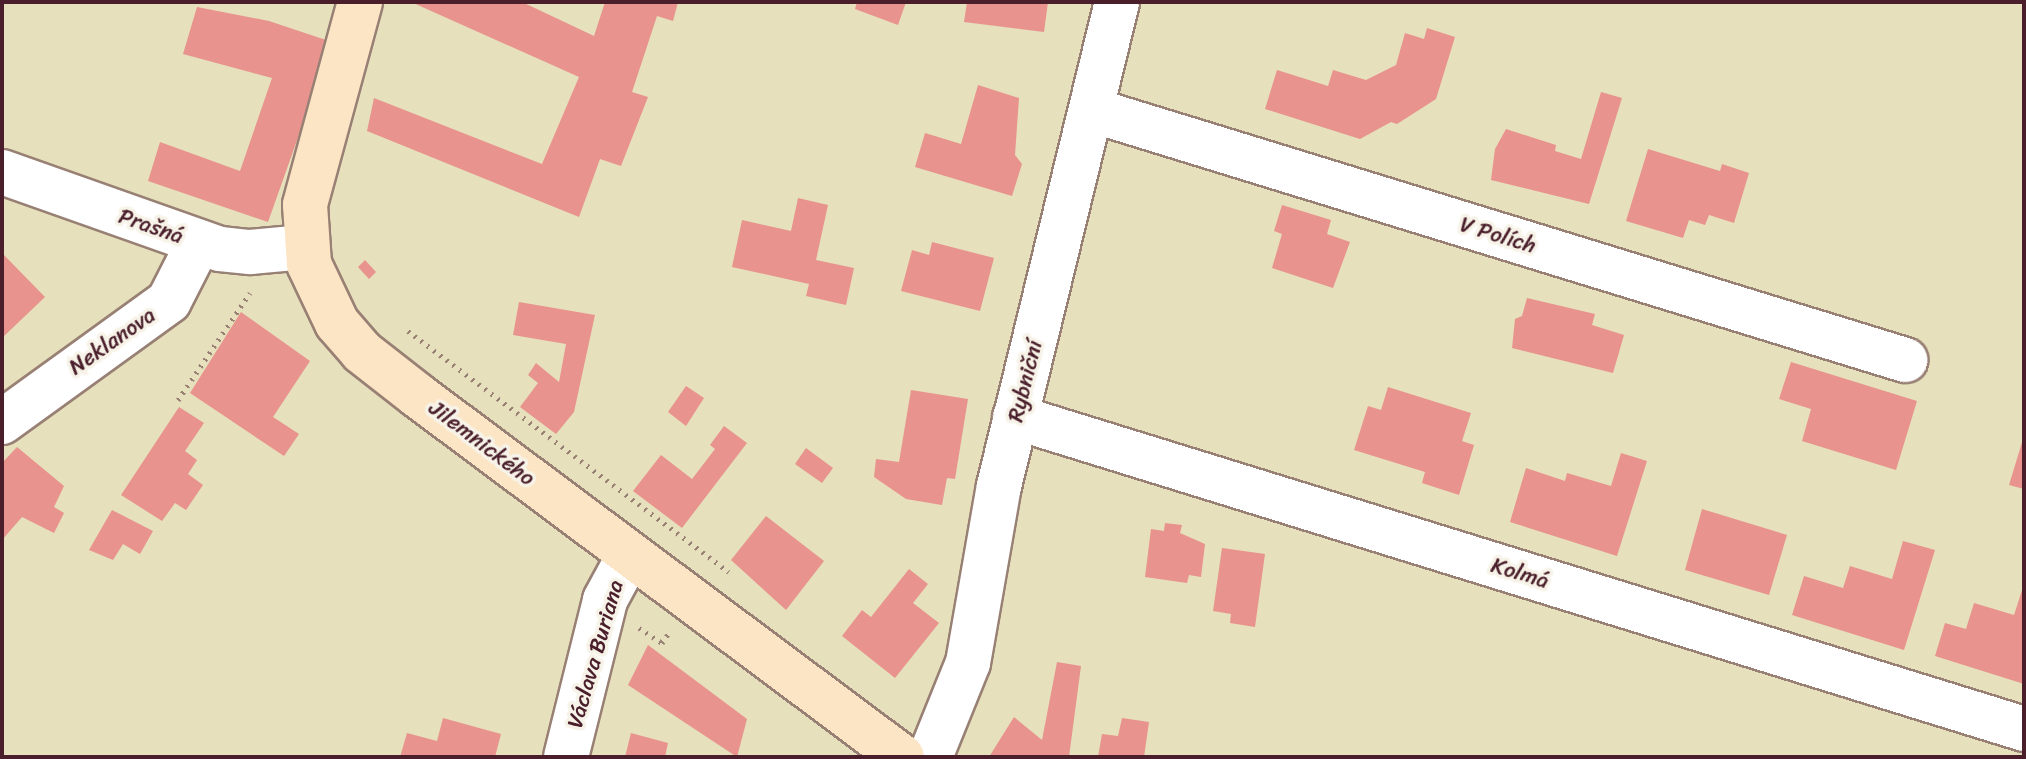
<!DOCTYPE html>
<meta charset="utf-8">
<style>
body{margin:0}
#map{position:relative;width:2026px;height:759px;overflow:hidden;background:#e6e0bc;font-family:Sriracha,sans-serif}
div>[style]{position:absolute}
.building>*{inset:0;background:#e8938d}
.path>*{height:5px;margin-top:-2.5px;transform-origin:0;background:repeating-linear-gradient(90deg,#988074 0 2px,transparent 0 8px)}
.roads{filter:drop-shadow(2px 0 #988074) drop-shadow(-2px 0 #988074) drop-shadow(0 2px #988074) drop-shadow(0 -2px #988074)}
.street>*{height:44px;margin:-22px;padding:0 22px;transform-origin:22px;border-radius:22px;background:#fff}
.secondary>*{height:44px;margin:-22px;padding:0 22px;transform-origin:22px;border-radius:22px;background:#fce5c4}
span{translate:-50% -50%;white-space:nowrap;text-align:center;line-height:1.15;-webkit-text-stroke:7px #f7f3e8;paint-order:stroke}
.street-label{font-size:22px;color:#4a1f2b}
.frame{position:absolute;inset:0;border:4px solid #4a1f2b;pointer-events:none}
</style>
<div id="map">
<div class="building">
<div style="clip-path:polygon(411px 2px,522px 2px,594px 36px,605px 2px,678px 2px,673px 21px,657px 16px,632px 92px,648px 97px,621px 166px,600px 159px,579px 217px,367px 131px,374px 98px,542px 164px,579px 77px)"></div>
<div style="clip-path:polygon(857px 2px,906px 2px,898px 25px,855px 9px)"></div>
<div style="clip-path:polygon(967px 2px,1048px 2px,1044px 32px,964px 22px)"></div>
<div style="clip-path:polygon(197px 7px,269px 21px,332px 42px,268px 222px,148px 181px,160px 142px,240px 171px,272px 78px,183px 54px)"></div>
<div style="clip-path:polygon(1427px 28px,1455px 37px,1436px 99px,1397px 124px,1391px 122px,1360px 139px,1265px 109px,1277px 70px,1328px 86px,1333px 70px,1366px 80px,1396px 65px,1405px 33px,1424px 39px)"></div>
<div style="clip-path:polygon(978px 85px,1019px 98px,1015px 155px,1022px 164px,1012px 196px,915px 167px,925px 133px,961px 144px)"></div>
<div style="clip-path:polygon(1601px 92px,1622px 98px,1589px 204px,1491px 180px,1495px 149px,1506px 129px,1556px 145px,1555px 151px,1581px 159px)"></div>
<div style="clip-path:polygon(1648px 149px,1720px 171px,1722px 164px,1749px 173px,1734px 223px,1709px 215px,1705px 225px,1689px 220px,1683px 238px,1626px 221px)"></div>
<div style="clip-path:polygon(798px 198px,828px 205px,816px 260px,854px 268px,846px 305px,806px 296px,809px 284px,732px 267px,742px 220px,791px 231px)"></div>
<div style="clip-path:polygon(1282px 205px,1331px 220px,1327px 234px,1350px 242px,1333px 288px,1272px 268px,1282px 234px,1274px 231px)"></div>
<div style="clip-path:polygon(932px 242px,994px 258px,980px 311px,901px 291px,912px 250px,929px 255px)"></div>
<div style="clip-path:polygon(2px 253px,45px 297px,2px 338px)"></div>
<div style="clip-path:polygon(365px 260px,376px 272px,369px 279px,358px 267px)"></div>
<div style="clip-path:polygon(1527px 298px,1595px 314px,1592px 325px,1624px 335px,1613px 373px,1512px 348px,1515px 319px,1522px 316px)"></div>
<div style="clip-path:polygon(519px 302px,595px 315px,574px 412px,556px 434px,520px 407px,538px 383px,528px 375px,536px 363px,559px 382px,566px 344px,513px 335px)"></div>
<div style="clip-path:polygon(241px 312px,310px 361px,273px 417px,299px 434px,284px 456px,190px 393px)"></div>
<div style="clip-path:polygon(1791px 362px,1917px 401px,1896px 470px,1802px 441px,1811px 409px,1779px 399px)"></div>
<div style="clip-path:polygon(686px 386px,704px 398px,686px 426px,668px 412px)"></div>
<div style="clip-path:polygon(1388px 387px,1471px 413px,1462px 441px,1474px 445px,1459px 495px,1422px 483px,1425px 472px,1354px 450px,1368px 406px,1381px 410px)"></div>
<div style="clip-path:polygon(911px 390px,968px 399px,955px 479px,947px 478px,942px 505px,906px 499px,874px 477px,876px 459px,899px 462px)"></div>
<div style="clip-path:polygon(179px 407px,204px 423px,185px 451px,197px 460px,188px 474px,203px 485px,186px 510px,175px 503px,162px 521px,121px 495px)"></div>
<div style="clip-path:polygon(724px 426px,747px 443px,682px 528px,633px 491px,661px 455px,692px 479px,715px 449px,710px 445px)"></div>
<div style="clip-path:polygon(2023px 439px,2024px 439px,2024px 489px,2009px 485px)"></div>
<div style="clip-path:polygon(17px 447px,64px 486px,54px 507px,64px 513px,54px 533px,22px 517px,2px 540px,2px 463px)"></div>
<div style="clip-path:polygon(806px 448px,833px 468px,822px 483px,795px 464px)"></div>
<div style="clip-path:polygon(1621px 453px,1647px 461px,1617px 556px,1510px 522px,1526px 468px,1565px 481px,1567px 473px,1611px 486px)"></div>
<div style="clip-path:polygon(1702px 509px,1787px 535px,1769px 595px,1685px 570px)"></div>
<div style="clip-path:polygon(112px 510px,153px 531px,140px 554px,123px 544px,113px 560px,89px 550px)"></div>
<div style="clip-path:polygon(766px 516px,824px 561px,786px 610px,731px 560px)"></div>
<div style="clip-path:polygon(1165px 523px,1182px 525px,1180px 533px,1205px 544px,1201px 577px,1189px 575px,1187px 583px,1145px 577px,1151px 529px,1164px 531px)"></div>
<div style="clip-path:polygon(1903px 541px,1935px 550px,1904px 650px,1792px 615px,1804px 576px,1843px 588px,1850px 566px,1892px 579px)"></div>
<div style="clip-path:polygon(1222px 548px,1265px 554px,1255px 627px,1230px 623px,1231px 614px,1213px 611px)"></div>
<div style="clip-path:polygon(909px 569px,928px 584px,913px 603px,939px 623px,895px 678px,842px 636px,862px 610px,871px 617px)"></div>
<div style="clip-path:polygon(2024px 584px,2024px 684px,1935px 656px,1945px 623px,1966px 629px,1974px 603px,2014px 615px)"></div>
<div style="clip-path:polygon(648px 645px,747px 719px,737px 757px,628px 685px)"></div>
<div style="clip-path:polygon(1057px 662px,1081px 666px,1069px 757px,989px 757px,1014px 717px,1042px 740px)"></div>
<div style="clip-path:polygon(443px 718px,501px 734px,495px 757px,400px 757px,407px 733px,437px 741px)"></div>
<div style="clip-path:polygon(1122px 718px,1149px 722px,1144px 757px,1098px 757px,1102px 734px,1118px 736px)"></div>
<div style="clip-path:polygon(631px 733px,668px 743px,665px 757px,625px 757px)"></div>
</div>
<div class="path">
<div style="left:408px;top:331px;width:401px;rotate:36.9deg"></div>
<div style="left:178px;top:400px;width:129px;rotate:-56.1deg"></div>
<div style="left:639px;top:628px;width:27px;rotate:33deg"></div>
<div style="left:662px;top:643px;width:11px;rotate:-56deg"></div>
</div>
<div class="roads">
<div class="street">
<div style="left:1092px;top:110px;width:851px;rotate:17.09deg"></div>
<div style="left:2px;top:172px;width:231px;rotate:19.5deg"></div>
<div style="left:220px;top:249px;width:30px;rotate:6deg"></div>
<div style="left:250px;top:252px;width:55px;rotate:-5.2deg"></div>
<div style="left:1015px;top:417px;width:1056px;rotate:17.18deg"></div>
<div style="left:2px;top:422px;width:206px;rotate:-35.9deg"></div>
<div style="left:169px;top:301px;width:66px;rotate:-63deg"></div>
<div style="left:566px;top:757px;width:162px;rotate:-76deg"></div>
<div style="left:605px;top:600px;width:52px;rotate:-61.5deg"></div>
<div style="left:930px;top:757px;width:101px;rotate:-68deg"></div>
<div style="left:968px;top:663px;width:180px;rotate:-80.1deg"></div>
<div style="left:999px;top:486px;width:498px;rotate:-76.3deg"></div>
</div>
<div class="secondary">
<div style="left:360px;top:2px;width:210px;rotate:105.2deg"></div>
<div style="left:305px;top:205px;width:59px;rotate:86.1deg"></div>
<div style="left:309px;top:264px;width:65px;rotate:64.6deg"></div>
<div style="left:337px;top:323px;width:38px;rotate:49deg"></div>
<div style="left:362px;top:352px;width:70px;rotate:38deg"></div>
<div style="left:417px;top:395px;width:605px;rotate:36.74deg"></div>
</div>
</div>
<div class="street-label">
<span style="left:151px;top:226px;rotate:19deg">Prašná</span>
<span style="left:1498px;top:235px;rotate:17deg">V Polích</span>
<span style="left:112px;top:341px;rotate:-35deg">Neklanova</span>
<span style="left:1025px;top:381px;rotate:-76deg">Rybniční</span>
<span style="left:482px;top:443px;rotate:37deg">Jilemnického</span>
<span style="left:1520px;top:573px;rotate:17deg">Kolmá</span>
<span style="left:595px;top:654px;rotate:-74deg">Václava Buriana</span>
</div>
<div class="frame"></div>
</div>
